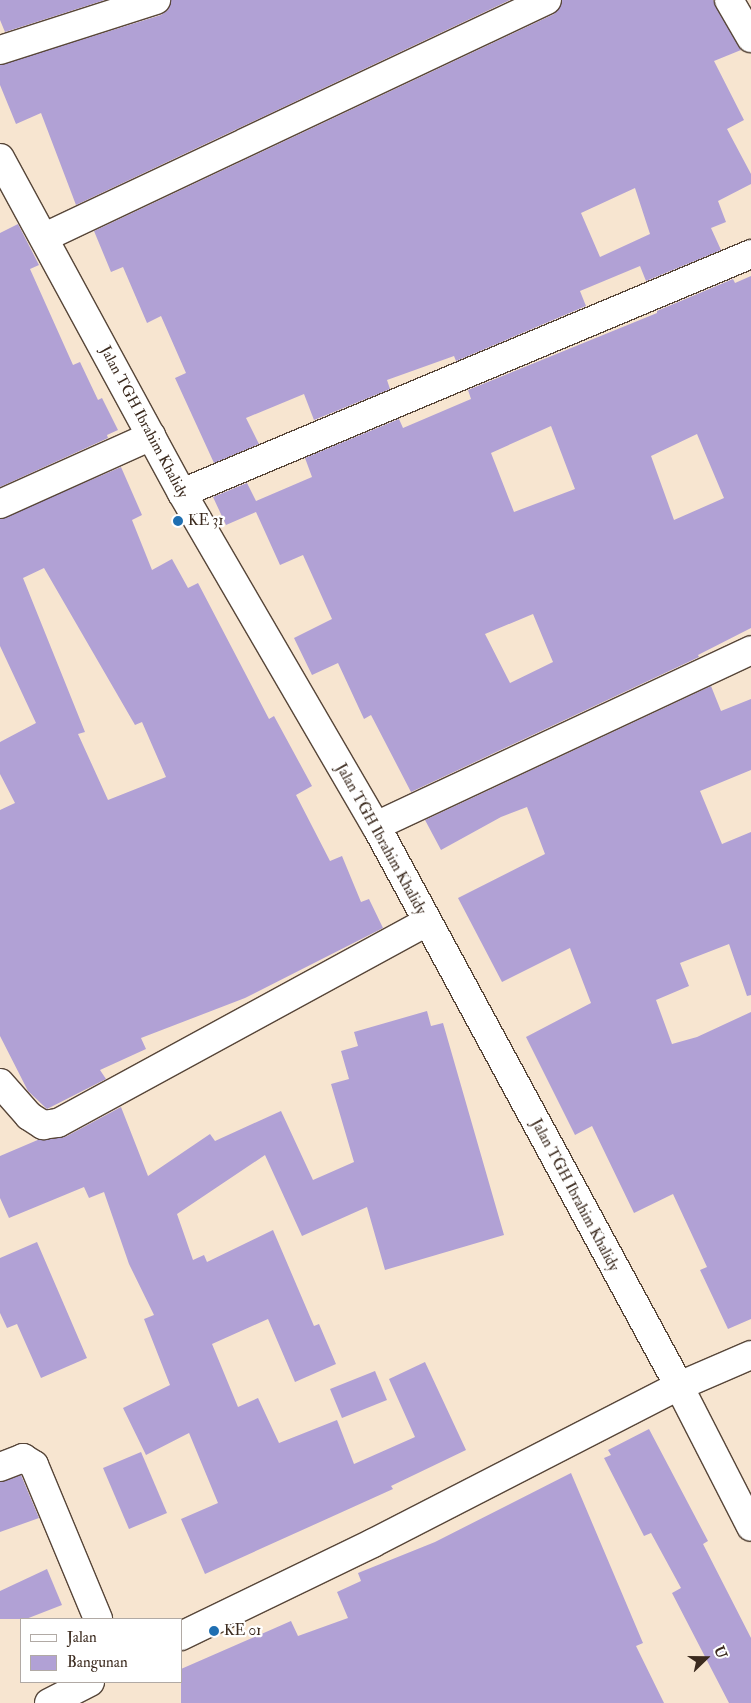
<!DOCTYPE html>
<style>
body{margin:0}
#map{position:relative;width:751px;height:1703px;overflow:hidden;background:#f7e5d0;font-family:"IM FELL Double Pica",serif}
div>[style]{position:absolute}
.building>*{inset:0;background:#b1a1d5}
.roads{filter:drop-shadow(1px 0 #574639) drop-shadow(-1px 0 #574639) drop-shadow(0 1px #574639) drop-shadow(0 -1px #574639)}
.minor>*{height:28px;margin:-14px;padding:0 14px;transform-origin:14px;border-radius:14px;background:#fff}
.secondary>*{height:28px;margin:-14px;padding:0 14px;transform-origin:14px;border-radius:14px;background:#fff}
.primary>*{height:28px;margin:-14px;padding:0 14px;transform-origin:14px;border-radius:14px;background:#fff}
.dots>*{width:14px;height:14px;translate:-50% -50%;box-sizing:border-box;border:2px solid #fff;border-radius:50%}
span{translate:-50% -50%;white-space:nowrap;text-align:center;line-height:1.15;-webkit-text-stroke:4.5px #fff;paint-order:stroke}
.street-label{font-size:15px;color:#3b2a1e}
.poi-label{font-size:15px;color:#3b2a1e}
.left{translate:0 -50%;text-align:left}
.legend{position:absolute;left:20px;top:1618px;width:162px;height:65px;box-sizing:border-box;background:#fff;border:1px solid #b1aaa5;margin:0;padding:6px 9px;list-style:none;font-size:15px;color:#3b2a1e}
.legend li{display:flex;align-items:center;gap:10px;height:25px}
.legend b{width:25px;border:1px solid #b1aaa5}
.north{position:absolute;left:681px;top:1633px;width:50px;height:50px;-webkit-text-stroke:4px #fff;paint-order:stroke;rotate:68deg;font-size:14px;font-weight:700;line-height:20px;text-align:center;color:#3b2a1e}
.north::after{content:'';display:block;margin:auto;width:18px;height:22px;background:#3b2a1e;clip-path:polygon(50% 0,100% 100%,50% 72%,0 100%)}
</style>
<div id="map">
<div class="building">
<div style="clip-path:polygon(0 0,105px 0,5px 32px,0 20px)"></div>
<div style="clip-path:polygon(171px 0,510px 0,76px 205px,41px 113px,16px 124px,0 85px,0 65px,161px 15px,168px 10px)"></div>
<div style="clip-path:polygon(evenodd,562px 0,713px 0,741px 50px,714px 61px,744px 120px,727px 129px,751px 174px,751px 184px,718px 201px,726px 222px,711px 228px,721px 250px,646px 281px,640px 266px,580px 291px,586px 306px,456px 361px,454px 356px,387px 380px,390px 389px,314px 420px,304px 394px,246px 418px,259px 444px,214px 463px,175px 378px,186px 373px,161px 316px,147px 323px,123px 267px,111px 272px,94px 231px,554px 14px,562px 0,635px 188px,650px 234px,600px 257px,581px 213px,635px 188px)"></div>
<div style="clip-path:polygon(18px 224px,39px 265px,30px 269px,73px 365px,80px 362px,98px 400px,102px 398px,118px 430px,107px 435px,108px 438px,0 487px,0 233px)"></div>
<div style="clip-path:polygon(evenodd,751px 276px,751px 628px,698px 655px,699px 657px,411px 792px,371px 715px,364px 719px,338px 663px,312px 675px,294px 638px,332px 619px,303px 555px,280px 565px,256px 512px,226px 525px,213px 497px,247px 483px,256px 501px,312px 477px,305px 458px,399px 419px,403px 428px,471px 399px,468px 390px,657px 313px,657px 311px,733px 279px,735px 283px,751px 276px,551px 426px,575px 489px,514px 512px,491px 453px,551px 426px,751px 276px,697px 434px,724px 498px,674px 520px,651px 456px,697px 434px,751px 276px,533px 614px,553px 662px,510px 683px,485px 634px,533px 614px)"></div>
<div style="clip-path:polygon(evenodd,121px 467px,142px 515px,132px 520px,152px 570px,172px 559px,188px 588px,198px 583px,269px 719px,274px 716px,312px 786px,296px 795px,330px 861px,342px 856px,361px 902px,369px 899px,383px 928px,245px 998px,141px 1038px,146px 1049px,100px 1070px,106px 1079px,47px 1109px,28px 1091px,0 1036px,0 810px,15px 803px,0 774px,0 742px,36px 723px,0 646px,0 519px,121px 467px,44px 568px,135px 725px,142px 722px,166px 777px,108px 800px,78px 734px,85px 732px,23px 578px,44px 568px)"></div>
<div style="clip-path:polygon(711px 686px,721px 711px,751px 699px,751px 770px,700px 791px,722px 844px,751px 832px,751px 995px,747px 996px,729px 944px,680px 963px,689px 986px,656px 1000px,672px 1044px,697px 1037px,751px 1012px,751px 1319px,728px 1329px,700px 1270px,707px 1267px,673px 1194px,634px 1213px,592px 1126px,575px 1135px,526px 1037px,591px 1003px,570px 948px,502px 982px,458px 898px,545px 854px,527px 807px,501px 817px,441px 850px,425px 820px)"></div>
<div style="clip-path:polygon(427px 1011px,431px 1026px,443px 1023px,504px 1235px,385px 1270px,367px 1207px,302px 1236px,265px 1155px,177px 1214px,193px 1260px,204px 1255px,207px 1262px,273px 1230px,314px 1326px,319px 1324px,336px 1364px,295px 1382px,268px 1319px,212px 1344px,238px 1407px,258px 1398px,279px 1443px,337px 1420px,354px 1464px,415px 1437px,389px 1379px,425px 1362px,466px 1450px,391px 1486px,393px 1489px,205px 1574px,181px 1519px,218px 1503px,189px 1433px,146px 1455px,123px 1408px,170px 1385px,144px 1319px,154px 1315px,129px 1264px,104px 1192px,89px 1198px,84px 1187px,9px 1218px,0 1198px,0 1156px,40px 1139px,65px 1137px,121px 1107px,148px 1176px,210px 1134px,215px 1141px,281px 1111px,313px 1180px,354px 1162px,331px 1084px,349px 1079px,341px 1051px,358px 1046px,354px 1032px)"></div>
<div style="clip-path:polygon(37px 1242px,87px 1358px,41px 1378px,17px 1324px,7px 1328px,0 1313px,0 1258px)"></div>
<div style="clip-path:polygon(375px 1371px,387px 1400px,342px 1418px,330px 1389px)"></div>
<div style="clip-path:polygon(649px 1429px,708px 1541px,703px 1544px,751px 1638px,751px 1703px,729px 1703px,672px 1593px,681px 1588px,651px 1533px,644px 1536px,604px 1458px,611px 1455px,608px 1450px)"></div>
<div style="clip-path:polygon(141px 1452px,167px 1513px,129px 1529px,103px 1468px)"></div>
<div style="clip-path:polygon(571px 1473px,643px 1643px,636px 1646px,664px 1703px,181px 1703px,181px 1669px,291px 1621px,298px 1636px,348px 1618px,337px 1592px,361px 1581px,358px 1573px,435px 1542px)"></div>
<div style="clip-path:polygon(21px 1475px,39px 1518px,0 1532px,0 1482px)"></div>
<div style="clip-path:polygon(47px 1569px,62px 1605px,26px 1619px,0 1619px,0 1591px)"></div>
</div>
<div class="roads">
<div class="minor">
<div style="left:729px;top:0;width:44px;rotate:59.9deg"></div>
<div style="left:0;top:50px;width:164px;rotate:-17.8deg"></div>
<div style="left:45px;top:237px;width:555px;rotate:-25.27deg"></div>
<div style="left:182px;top:493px;width:617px;rotate:-22.78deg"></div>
<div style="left:0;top:504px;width:166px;rotate:-24.2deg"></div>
<div style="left:376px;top:826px;width:414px;rotate:-25.1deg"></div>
<div style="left:0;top:1083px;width:44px;rotate:48.7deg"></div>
<div style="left:29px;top:1116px;width:17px;rotate:33deg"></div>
<div style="left:43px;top:1125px;width:15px;rotate:-8deg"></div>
<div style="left:58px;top:1123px;width:420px;rotate:-28.6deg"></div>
<div style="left:679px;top:1386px;width:78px;rotate:-23.3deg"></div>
<div style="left:0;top:1467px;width:25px;rotate:-21deg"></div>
<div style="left:23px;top:1458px;width:13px;rotate:32deg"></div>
<div style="left:34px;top:1465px;width:167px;rotate:67.4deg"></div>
</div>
<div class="secondary">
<div style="left:181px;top:1636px;width:213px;rotate:-25.8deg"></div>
<div style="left:373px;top:1543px;width:344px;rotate:-27.2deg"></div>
<div style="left:49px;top:1703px;width:46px;rotate:-27.1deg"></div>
</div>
<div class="primary">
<div style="left:0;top:158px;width:381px;rotate:61.5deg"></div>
<div style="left:182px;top:493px;width:385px;rotate:59.8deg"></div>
<div style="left:376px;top:826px;width:637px;rotate:61.58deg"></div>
<div style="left:679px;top:1386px;width:158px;rotate:62.9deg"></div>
</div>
</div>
<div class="dots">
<div style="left:178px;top:521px;background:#1f6fb2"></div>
<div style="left:214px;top:1631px;background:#1f6fb2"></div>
</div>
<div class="street-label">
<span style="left:144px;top:422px;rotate:62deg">Jalan TGH Ibrahim Khalidy</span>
<span style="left:381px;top:839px;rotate:61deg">Jalan TGH Ibrahim Khalidy</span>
<span style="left:575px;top:1195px;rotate:62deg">Jalan TGH Ibrahim Khalidy</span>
</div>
<div class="poi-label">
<span class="left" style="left:188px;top:521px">KE 31</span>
<span class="left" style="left:224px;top:1631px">KE 01</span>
</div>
<ul class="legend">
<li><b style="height:6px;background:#fff"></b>Jalan</li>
<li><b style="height:14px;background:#b1a1d5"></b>Bangunan</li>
</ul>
<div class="north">U</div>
</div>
